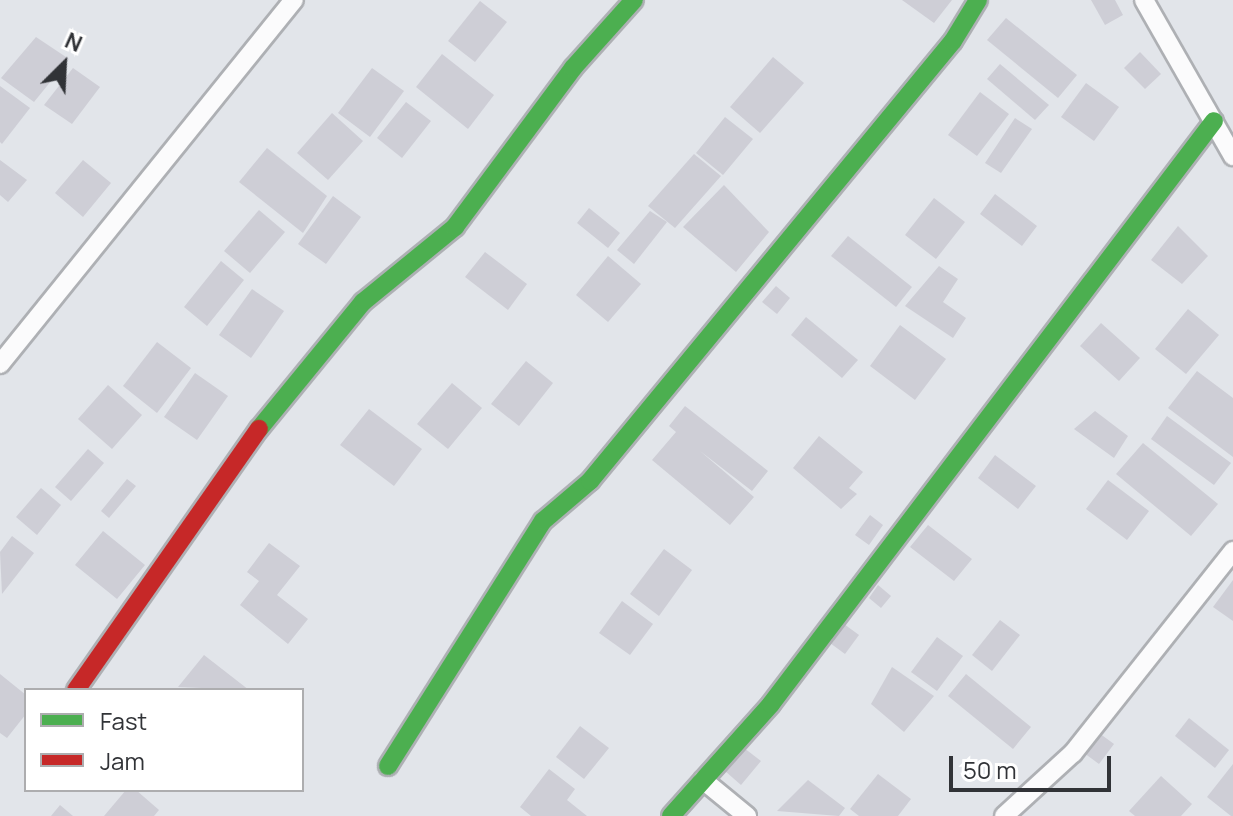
<!DOCTYPE html>
<style>
body{margin:0}
#map{position:relative;width:1233px;height:816px;overflow:hidden;background:#e2e5ea;font-family:Manrope,sans-serif}
div>[style]{position:absolute}
.building>*{inset:0;background:#ceced6}
.roads{filter:drop-shadow(2px 0 #aeb0b4) drop-shadow(-2px 0 #aeb0b4) drop-shadow(0 2px #aeb0b4) drop-shadow(0 -2px #aeb0b4)}
.street>*{height:18px;margin:-9px;padding:0 9px;transform-origin:9px;border-radius:9px;background:#fbfbfc}
.fast>*{height:18px;margin:-9px;padding:0 9px;transform-origin:9px;border-radius:9px;background:#4caf50}
.jam>*{height:18px;margin:-9px;padding:0 9px;transform-origin:9px;border-radius:9px;background:#c62828}
span{translate:-50% -50%;white-space:nowrap;text-align:center;line-height:1.15;-webkit-text-stroke:6px #fff;paint-order:stroke}
.legend{position:absolute;left:24px;top:688px;width:280px;height:104px;box-sizing:border-box;background:#fff;border:2px solid #adadaf;margin:0;padding:10px 14px;list-style:none;font-size:24px;color:#313337}
.legend li{display:flex;align-items:center;gap:16px;height:40px}
.legend b{width:40px;border:2px solid #adadaf}
.north{position:absolute;left:24px;top:24px;width:80px;height:80px;-webkit-text-stroke:6px #fff;paint-order:stroke;rotate:24deg;font-size:22px;font-weight:700;line-height:32px;text-align:center;color:#313337}
.north::after{content:'';display:block;margin:auto;width:28px;height:36px;background:#313337;clip-path:polygon(50% 0,100% 100%,50% 72%,0 100%)}
.scale{position:absolute;left:949px;top:756px;width:162px;height:36px;box-sizing:border-box;border:4px solid #313337;border-top:0;padding-left:10px;font-size:24px;line-height:28px;white-space:nowrap;color:#313337;-webkit-text-stroke:6px #fff;paint-order:stroke}
</style>
<div id="map">
<div class="building">
<div style="clip-path:polygon(902px 0,952px 0,934px 23px)"></div>
<div style="clip-path:polygon(1091px 0,1115px 0,1123px 15px,1105px 25px)"></div>
<div style="clip-path:polygon(480px 1px,507px 22px,475px 62px,448px 41px)"></div>
<div style="clip-path:polygon(1006px 18px,1077px 75px,1058px 98px,987px 40px)"></div>
<div style="clip-path:polygon(36px 37px,69px 59px,34px 102px,1px 78px)"></div>
<div style="clip-path:polygon(1140px 52px,1161px 74px,1145px 89px,1124px 68px)"></div>
<div style="clip-path:polygon(442px 54px,494px 95px,468px 129px,416px 87px)"></div>
<div style="clip-path:polygon(773px 57px,804px 83px,760px 133px,730px 107px)"></div>
<div style="clip-path:polygon(1000px 64px,1049px 105px,1035px 120px,987px 79px)"></div>
<div style="clip-path:polygon(73px 68px,100px 87px,72px 124px,44px 105px)"></div>
<div style="clip-path:polygon(372px 68px,404px 91px,370px 137px,338px 113px)"></div>
<div style="clip-path:polygon(1086px 83px,1119px 107px,1094px 141px,1061px 117px)"></div>
<div style="clip-path:polygon(0 86px,30px 108px,2px 144px,0 142px)"></div>
<div style="clip-path:polygon(980px 92px,1009px 114px,977px 156px,948px 135px)"></div>
<div style="clip-path:polygon(406px 102px,431px 121px,402px 158px,377px 138px)"></div>
<div style="clip-path:polygon(332px 113px,363px 141px,328px 180px,297px 153px)"></div>
<div style="clip-path:polygon(725px 117px,753px 139px,723px 175px,696px 153px)"></div>
<div style="clip-path:polygon(1015px 118px,1032px 129px,1001px 173px,985px 163px)"></div>
<div style="clip-path:polygon(267px 148px,327px 196px,303px 233px,239px 182px)"></div>
<div style="clip-path:polygon(694px 154px,721px 176px,675px 228px,648px 206px)"></div>
<div style="clip-path:polygon(0 160px,27px 180px,8px 202px,0 195px)"></div>
<div style="clip-path:polygon(83px 160px,111px 183px,83px 217px,55px 193px)"></div>
<div style="clip-path:polygon(724px 185px,769px 232px,736px 272px,683px 227px)"></div>
<div style="clip-path:polygon(995px 194px,1037px 226px,1022px 246px,980px 214px)"></div>
<div style="clip-path:polygon(333px 196px,361px 217px,326px 264px,298px 244px)"></div>
<div style="clip-path:polygon(934px 198px,965px 222px,936px 259px,905px 235px)"></div>
<div style="clip-path:polygon(589px 208px,620px 233px,608px 248px,577px 223px)"></div>
<div style="clip-path:polygon(259px 210px,285px 232px,250px 273px,224px 251px)"></div>
<div style="clip-path:polygon(650px 211px,667px 222px,634px 264px,617px 250px)"></div>
<div style="clip-path:polygon(1178px 226px,1208px 256px,1182px 284px,1151px 260px)"></div>
<div style="clip-path:polygon(848px 236px,912px 287px,896px 307px,831px 256px)"></div>
<div style="clip-path:polygon(485px 252px,527px 284px,508px 310px,465px 277px)"></div>
<div style="clip-path:polygon(608px 256px,641px 284px,608px 322px,576px 295px)"></div>
<div style="clip-path:polygon(221px 261px,244px 280px,207px 326px,184px 307px)"></div>
<div style="clip-path:polygon(939px 266px,958px 279px,943px 302px,966px 318px,953px 338px,905px 306px)"></div>
<div style="clip-path:polygon(776px 286px,790px 298px,777px 314px,762px 302px)"></div>
<div style="clip-path:polygon(252px 289px,284px 311px,251px 358px,219px 335px)"></div>
<div style="clip-path:polygon(1188px 309px,1219px 335px,1186px 374px,1155px 349px)"></div>
<div style="clip-path:polygon(806px 317px,858px 360px,842px 378px,791px 335px)"></div>
<div style="clip-path:polygon(1101px 323px,1140px 358px,1119px 381px,1080px 346px)"></div>
<div style="clip-path:polygon(900px 325px,946px 359px,915px 400px,870px 366px)"></div>
<div style="clip-path:polygon(157px 342px,191px 368px,157px 413px,123px 386px)"></div>
<div style="clip-path:polygon(526px 361px,553px 383px,519px 426px,491px 404px)"></div>
<div style="clip-path:polygon(1197px 371px,1233px 398px,1233px 457px,1168px 408px)"></div>
<div style="clip-path:polygon(195px 373px,228px 396px,197px 440px,164px 417px)"></div>
<div style="clip-path:polygon(452px 383px,482px 408px,448px 449px,417px 424px)"></div>
<div style="clip-path:polygon(108px 385px,142px 415px,112px 449px,78px 419px)"></div>
<div style="clip-path:polygon(685px 406px,768px 471px,752px 491px,700px 451px,754px 497px,730px 525px,652px 460px,676px 432px,669px 426px)"></div>
<div style="clip-path:polygon(369px 409px,422px 449px,394px 486px,340px 445px)"></div>
<div style="clip-path:polygon(1095px 411px,1128px 436px,1114px 458px,1074px 429px)"></div>
<div style="clip-path:polygon(1167px 416px,1231px 463px,1214px 485px,1151px 439px)"></div>
<div style="clip-path:polygon(819px 436px,863px 472px,849px 488px,857px 494px,841px 509px,793px 468px)"></div>
<div style="clip-path:polygon(1143px 443px,1218px 504px,1191px 536px,1116px 474px)"></div>
<div style="clip-path:polygon(88px 449px,104px 463px,71px 501px,55px 487px)"></div>
<div style="clip-path:polygon(995px 455px,1036px 486px,1018px 509px,978px 478px)"></div>
<div style="clip-path:polygon(127px 479px,136px 486px,109px 518px,101px 511px)"></div>
<div style="clip-path:polygon(1108px 480px,1149px 511px,1127px 540px,1086px 509px)"></div>
<div style="clip-path:polygon(41px 488px,61px 505px,37px 535px,16px 517px)"></div>
<div style="clip-path:polygon(870px 515px,883px 525px,869px 545px,855px 535px)"></div>
<div style="clip-path:polygon(928px 525px,972px 559px,954px 581px,910px 547px)"></div>
<div style="clip-path:polygon(103px 531px,145px 565px,117px 599px,75px 565px)"></div>
<div style="clip-path:polygon(12px 536px,34px 553px,2px 594px,0 552px)"></div>
<div style="clip-path:polygon(269px 543px,300px 566px,277px 595px,308px 619px,288px 644px,240px 605px,259px 581px,247px 572px)"></div>
<div style="clip-path:polygon(664px 549px,692px 570px,659px 616px,630px 594px)"></div>
<div style="clip-path:polygon(1233px 580px,1233px 621px,1213px 607px)"></div>
<div style="clip-path:polygon(878px 585px,891px 596px,881px 608px,869px 598px)"></div>
<div style="clip-path:polygon(622px 601px,653px 624px,630px 655px,599px 633px)"></div>
<div style="clip-path:polygon(1000px 620px,1020px 635px,992px 671px,972px 655px)"></div>
<div style="clip-path:polygon(844px 624px,859px 635px,845px 654px,830px 643px)"></div>
<div style="clip-path:polygon(937px 637px,963px 656px,937px 691px,911px 672px)"></div>
<div style="clip-path:polygon(204px 655px,249px 690px,178px 687px)"></div>
<div style="clip-path:polygon(892px 667px,934px 696px,904px 732px,871px 704px)"></div>
<div style="clip-path:polygon(0 674px,26px 695px,26px 714px,7px 738px,0 733px)"></div>
<div style="clip-path:polygon(966px 674px,1031px 727px,1013px 749px,948px 696px)"></div>
<div style="clip-path:polygon(1189px 718px,1229px 750px,1215px 768px,1175px 736px)"></div>
<div style="clip-path:polygon(580px 726px,609px 748px,584px 779px,556px 757px)"></div>
<div style="clip-path:polygon(1099px 733px,1114px 744px,1099px 764px,1084px 753px)"></div>
<div style="clip-path:polygon(744px 748px,761px 761px,741px 785px,725px 771px)"></div>
<div style="clip-path:polygon(1233px 764px,1233px 816px,1231px 816px,1207px 797px)"></div>
<div style="clip-path:polygon(549px 769px,575px 789px,567px 800px,587px 816px,531px 816px,520px 807px)"></div>
<div style="clip-path:polygon(878px 774px,911px 799px,898px 816px,859px 816px,850px 809px)"></div>
<div style="clip-path:polygon(1161px 776px,1192px 804px,1181px 816px,1135px 816px,1129px 811px)"></div>
<div style="clip-path:polygon(808px 780px,845px 808px,839px 816px,777px 811px)"></div>
<div style="clip-path:polygon(126px 790px,136px 790px,159px 810px,154px 816px,104px 816px)"></div>
<div style="clip-path:polygon(60px 805px,73px 816px,51px 816px)"></div>
</div>
<div class="roads">
<div class="street">
<div style="left:1144px;top:0;width:180px;rotate:60.3deg"></div>
<div style="left:0;top:364px;width:468px;rotate:-51.1deg"></div>
<div style="left:703px;top:780px;width:57px;rotate:39.3deg"></div>
<div style="left:1004px;top:816px;width:93px;rotate:-42.4deg"></div>
<div style="left:1073px;top:753px;width:258px;rotate:-51.6deg"></div>
</div>
<div class="fast">
<div style="left:259px;top:429px;width:164px;rotate:-50.7deg"></div>
<div style="left:363px;top:302px;width:119px;rotate:-39.2deg"></div>
<div style="left:455px;top:227px;width:198px;rotate:-53.4deg"></div>
<div style="left:573px;top:68px;width:91px;rotate:-48.1deg"></div>
<div style="left:388px;top:766px;width:290px;rotate:-57.7deg"></div>
<div style="left:543px;top:521px;width:62px;rotate:-40.4deg"></div>
<div style="left:590px;top:481px;width:570px;rotate:-50.48deg"></div>
<div style="left:953px;top:41px;width:48px;rotate:-58.6deg"></div>
<div style="left:671px;top:816px;width:150px;rotate:-48.2deg"></div>
<div style="left:771px;top:704px;width:732px;rotate:-52.77deg"></div>
</div>
<div class="jam">
<div style="left:76px;top:690px;width:319px;rotate:-55deg"></div>
</div>
</div>
<ul class="legend">
<li><b style="height:10px;background:#4caf50"></b>Fast</li>
<li><b style="height:10px;background:#c62828"></b>Jam</li>
</ul>
<div class="north">N</div>
<div class="scale">50 m</div>
</div>
